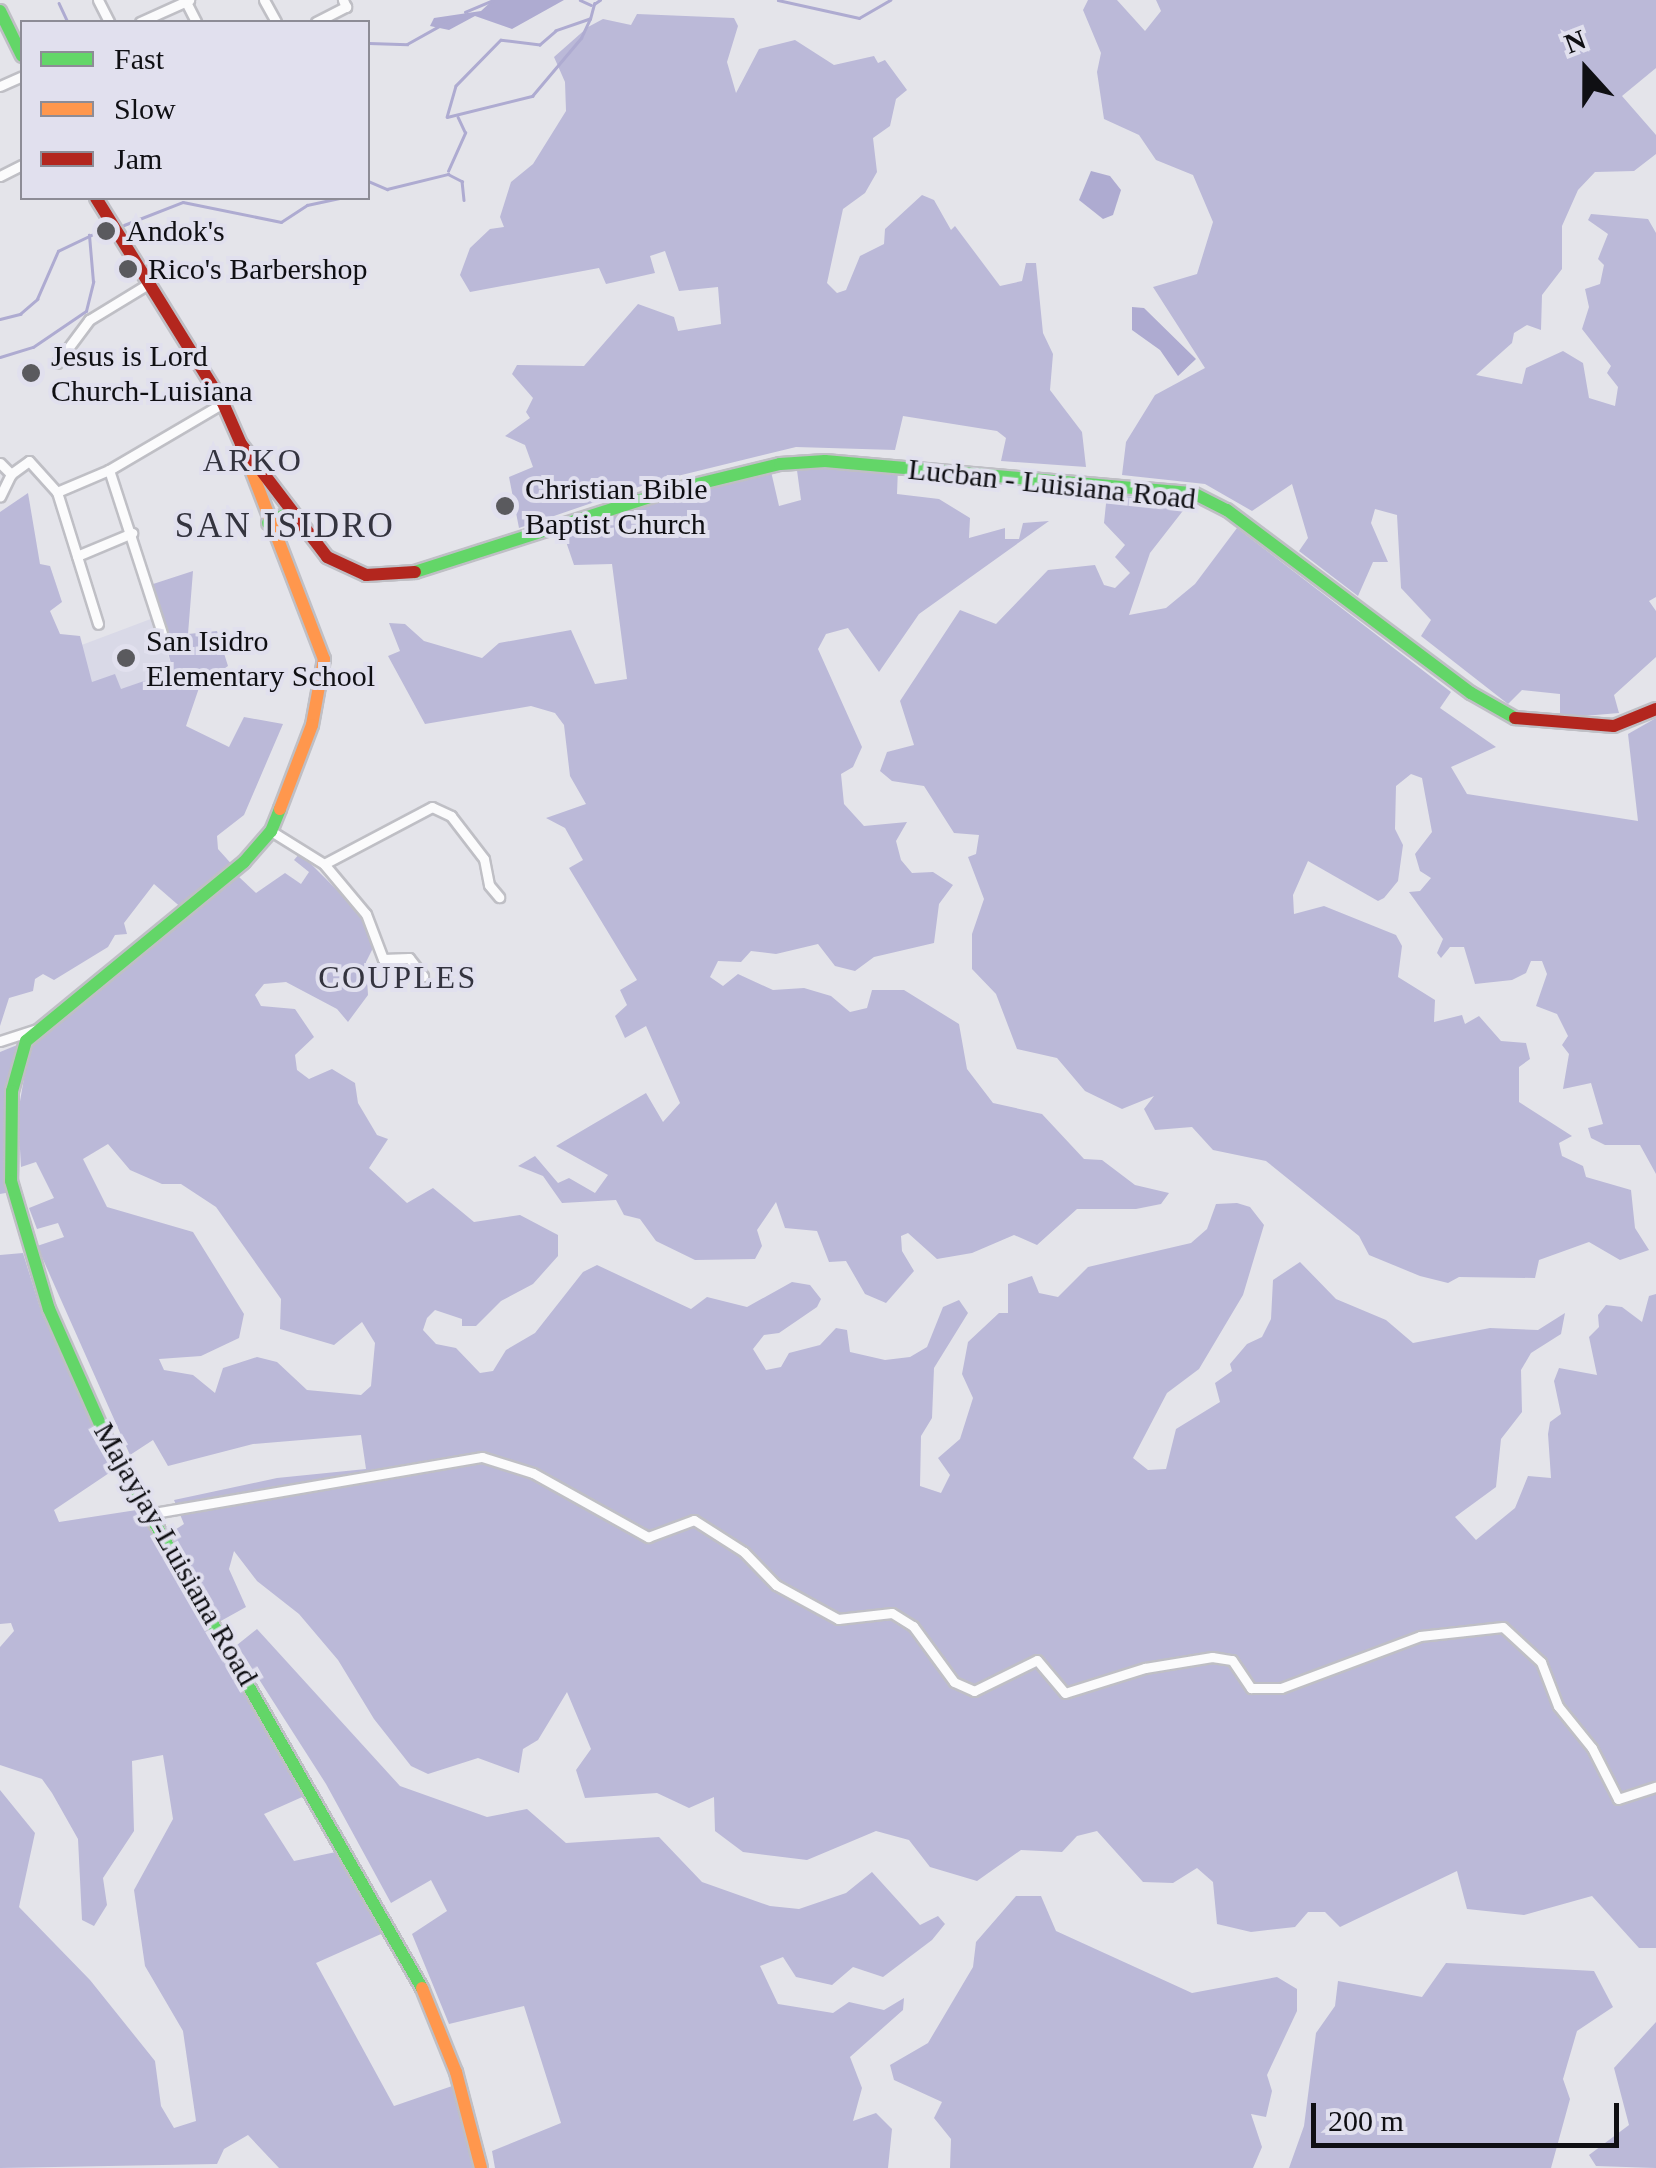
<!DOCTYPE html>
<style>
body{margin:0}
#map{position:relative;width:1656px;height:2168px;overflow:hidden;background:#e4e4ea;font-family:Georgia,serif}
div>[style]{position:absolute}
.built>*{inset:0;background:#d9d9e7}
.forest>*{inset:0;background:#bbb9d8}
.water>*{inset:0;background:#aeabd1}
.stream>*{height:2.5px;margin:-1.25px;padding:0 1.25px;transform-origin:1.25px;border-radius:1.25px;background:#aeabd1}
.roads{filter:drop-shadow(2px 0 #bfbfc5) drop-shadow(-2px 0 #bfbfc5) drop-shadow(0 2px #bfbfc5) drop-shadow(0 -2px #bfbfc5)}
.street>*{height:9px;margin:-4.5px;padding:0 4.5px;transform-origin:4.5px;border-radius:4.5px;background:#fbfbfc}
.fast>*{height:12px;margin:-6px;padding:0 6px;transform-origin:6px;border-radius:6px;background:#63d668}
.slow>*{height:12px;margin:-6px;padding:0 6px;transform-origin:6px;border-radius:6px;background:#ff974d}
.jam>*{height:12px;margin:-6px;padding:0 6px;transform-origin:6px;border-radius:6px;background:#b3261e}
.dots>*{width:28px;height:28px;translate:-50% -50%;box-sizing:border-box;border:5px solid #e1e0ee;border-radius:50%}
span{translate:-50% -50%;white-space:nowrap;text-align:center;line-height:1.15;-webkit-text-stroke:8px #e1e0ee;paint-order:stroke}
.poi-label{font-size:30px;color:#0f0f13}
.left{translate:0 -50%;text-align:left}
.street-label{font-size:30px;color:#0f0f13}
.neighbourhood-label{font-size:32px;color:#34343f;letter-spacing:2.5px}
.quarter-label{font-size:35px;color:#34343f;letter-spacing:2.5px}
.legend{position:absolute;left:20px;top:20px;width:350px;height:180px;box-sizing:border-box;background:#e1e0ee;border:2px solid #8d8c96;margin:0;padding:12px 18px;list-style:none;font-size:30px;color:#0f0f13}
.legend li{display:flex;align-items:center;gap:20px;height:50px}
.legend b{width:50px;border:2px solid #8d8c96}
.north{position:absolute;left:1536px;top:20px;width:100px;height:100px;-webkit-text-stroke:8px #e1e0ee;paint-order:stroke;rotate:339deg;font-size:28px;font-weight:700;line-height:40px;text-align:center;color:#0f0f13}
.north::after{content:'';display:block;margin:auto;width:35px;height:45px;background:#0f0f13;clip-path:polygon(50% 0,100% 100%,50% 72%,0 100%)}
.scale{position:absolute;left:1311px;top:2103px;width:308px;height:45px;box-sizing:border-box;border:5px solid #0f0f13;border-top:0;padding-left:12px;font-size:30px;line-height:35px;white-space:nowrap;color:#0f0f13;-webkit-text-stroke:8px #e1e0ee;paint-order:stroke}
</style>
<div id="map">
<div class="built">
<div style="clip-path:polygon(156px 617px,173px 671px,121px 690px,92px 683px,79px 646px)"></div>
</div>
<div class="forest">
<div style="clip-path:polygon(1088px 0,1117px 0,1145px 31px,1161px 11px,1156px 0,1656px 0,1656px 68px,1622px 96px,1656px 135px,1656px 154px,1634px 171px,1595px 172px,1578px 190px,1562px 226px,1562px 269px,1542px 295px,1541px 330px,1527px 325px,1514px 333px,1512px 343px,1476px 375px,1522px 384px,1526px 368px,1563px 351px,1583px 363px,1589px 398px,1615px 406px,1618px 387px,1607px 373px,1611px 366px,1582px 329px,1589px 307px,1585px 289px,1600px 284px,1604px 265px,1598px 259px,1608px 234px,1588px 220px,1591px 214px,1648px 219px,1656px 233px,1656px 597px,1649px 601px,1656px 611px,1656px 657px,1614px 695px,1619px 713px,1560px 718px,1560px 694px,1522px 690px,1508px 704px,1421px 636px,1431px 620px,1401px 588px,1397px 515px,1375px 509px,1371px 523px,1388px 562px,1373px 562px,1358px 596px,1299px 551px,1308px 538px,1292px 484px,1252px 511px,1205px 484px,1122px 475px,1126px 442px,1155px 395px,1205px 368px,1153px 287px,1197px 274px,1213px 222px,1193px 175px,1156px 160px,1139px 135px,1104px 119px,1097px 72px,1101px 53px,1083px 10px)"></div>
<div style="clip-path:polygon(637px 14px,734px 18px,738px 26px,727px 62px,736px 93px,759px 49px,795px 40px,834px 65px,874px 56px,878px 63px,885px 60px,907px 90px,896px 99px,890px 126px,873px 138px,877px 172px,865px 193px,843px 209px,827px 283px,837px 293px,846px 290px,860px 256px,884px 244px,885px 229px,922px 195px,934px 200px,951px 230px,955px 226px,1000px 286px,1022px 281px,1026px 263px,1036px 263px,1043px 333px,1053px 354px,1050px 390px,1082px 432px,1086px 467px,1001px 461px,1006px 438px,997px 431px,903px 416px,895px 450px,796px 447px,653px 482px,519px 528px,509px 477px,533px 467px,525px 445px,505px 436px,530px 418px,526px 412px,533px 398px,512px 374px,517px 365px,584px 366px,638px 304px,674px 317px,678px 331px,721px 324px,718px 287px,679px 291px,665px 251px,650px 256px,655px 273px,606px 284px,599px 268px,470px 292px,460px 275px,470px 248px,490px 229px,504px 227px,500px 217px,511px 182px,533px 164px,566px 111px,565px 82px,554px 57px,588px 27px,603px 19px,631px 25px)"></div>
<div style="clip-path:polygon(796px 463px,898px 468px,897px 494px,939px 499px,970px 518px,969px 538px,1005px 528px,1005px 539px,1019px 539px,1023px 523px,1049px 521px,919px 614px,879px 672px,848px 628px,826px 634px,818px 649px,862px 747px,853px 767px,841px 774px,844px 804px,864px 826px,907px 822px,896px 841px,901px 860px,912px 873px,933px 872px,953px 885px,939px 904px,934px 943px,874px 957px,855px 971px,835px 966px,818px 944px,776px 954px,751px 951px,741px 962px,718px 961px,710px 977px,723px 986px,738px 974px,773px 990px,804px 988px,831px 996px,850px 1012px,867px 1008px,872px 990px,904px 990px,959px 1024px,967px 1069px,993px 1103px,1042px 1114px,1084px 1159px,1102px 1160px,1135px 1185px,1169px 1193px,1161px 1204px,1136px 1209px,1077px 1209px,1037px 1245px,1014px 1235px,972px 1253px,937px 1259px,908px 1233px,901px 1236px,902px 1251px,914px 1271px,886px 1303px,865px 1294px,846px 1261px,829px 1262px,817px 1231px,785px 1228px,776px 1202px,757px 1230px,762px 1246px,755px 1259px,695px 1260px,656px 1241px,640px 1219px,624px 1215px,616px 1200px,562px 1203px,543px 1176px,518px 1166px,535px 1156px,558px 1183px,569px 1178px,595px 1193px,608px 1175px,556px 1146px,646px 1093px,663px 1122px,680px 1103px,646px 1026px,625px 1038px,615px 1016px,627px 1005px,620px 990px,637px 980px,569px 868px,583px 860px,565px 828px,546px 818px,586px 804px,570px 776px,564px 725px,555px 713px,531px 706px,425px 724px,388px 656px,400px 651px,389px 623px,405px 624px,424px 641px,482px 658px,499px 643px,571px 630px,595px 684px,627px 679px,612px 564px,574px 565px,561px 527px,770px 467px,779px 506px,801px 500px)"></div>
<div style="clip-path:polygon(28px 493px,40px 564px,50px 566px,62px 602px,50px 611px,60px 634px,80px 636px,92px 682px,115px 674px,121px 689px,173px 671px,150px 585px,193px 571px,188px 634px,217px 631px,228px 666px,200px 685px,186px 726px,229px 747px,244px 717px,283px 724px,244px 815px,217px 836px,218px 849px,235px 868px,184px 910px,154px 884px,124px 923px,127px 934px,115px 935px,108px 947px,54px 980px,43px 974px,35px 979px,33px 991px,9px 998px,0 1026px,0 512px)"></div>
<div style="clip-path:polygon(1107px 494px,1189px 503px,1150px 553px,1129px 615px,1166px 608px,1195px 584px,1237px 528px,1451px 692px,1440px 708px,1496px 747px,1451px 767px,1467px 794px,1638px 821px,1628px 734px,1656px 718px,1656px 1174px,1640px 1145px,1605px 1145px,1591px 1138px,1588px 1128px,1603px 1124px,1591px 1083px,1563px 1089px,1569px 1054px,1562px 1045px,1568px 1036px,1557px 1014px,1536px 1006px,1547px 974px,1542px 961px,1531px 961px,1526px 973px,1512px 980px,1475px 984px,1464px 947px,1450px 947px,1441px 958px,1437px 953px,1443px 939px,1409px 892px,1420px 891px,1431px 878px,1420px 871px,1415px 854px,1432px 832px,1422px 778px,1411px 774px,1396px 786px,1395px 829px,1403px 845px,1398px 881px,1384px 898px,1378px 901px,1308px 861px,1293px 895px,1294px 914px,1324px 906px,1396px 935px,1402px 946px,1398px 977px,1435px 1000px,1434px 1022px,1462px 1015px,1465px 1024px,1479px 1016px,1501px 1041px,1526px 1043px,1530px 1059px,1519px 1067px,1519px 1102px,1572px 1136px,1559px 1143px,1562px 1156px,1583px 1166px,1586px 1177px,1631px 1190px,1635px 1228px,1649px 1250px,1620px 1260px,1589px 1242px,1539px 1260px,1535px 1278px,1459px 1277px,1448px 1283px,1420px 1276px,1369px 1255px,1359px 1236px,1266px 1161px,1213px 1150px,1192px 1127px,1155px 1130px,1144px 1109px,1154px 1096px,1122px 1109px,1085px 1091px,1057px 1058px,1017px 1049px,996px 994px,972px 969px,972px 934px,984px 899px,968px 857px,976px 854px,979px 835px,954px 833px,924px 786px,892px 781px,880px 771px,887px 752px,914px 745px,900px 701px,960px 610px,996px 624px,1048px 570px,1095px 565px,1104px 585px,1115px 588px,1130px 573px,1115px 557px,1125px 545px,1104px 523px)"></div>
<div style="clip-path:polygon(evenodd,300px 853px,361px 914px,374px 946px,366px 962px,368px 995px,348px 1022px,337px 1009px,286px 982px,264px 984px,255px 995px,261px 1006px,295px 1009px,314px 1037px,295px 1055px,297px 1070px,309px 1079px,332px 1069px,355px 1083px,358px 1103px,377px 1135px,388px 1139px,369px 1168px,407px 1203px,433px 1188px,474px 1222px,520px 1215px,558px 1235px,558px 1256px,533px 1284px,501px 1301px,476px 1326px,462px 1326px,462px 1319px,435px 1310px,427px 1318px,423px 1330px,436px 1344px,456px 1348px,480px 1373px,493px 1371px,506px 1350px,535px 1333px,583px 1272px,597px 1265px,691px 1309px,707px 1297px,747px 1307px,792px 1282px,810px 1285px,821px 1299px,817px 1307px,779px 1333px,764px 1335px,753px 1349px,766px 1370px,781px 1367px,789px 1353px,820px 1345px,836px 1328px,847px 1330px,850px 1352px,885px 1360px,910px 1357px,927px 1347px,943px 1307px,959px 1300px,968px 1313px,934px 1368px,932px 1418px,921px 1436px,920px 1486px,941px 1493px,950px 1475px,938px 1458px,960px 1439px,973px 1398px,962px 1374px,968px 1342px,999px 1313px,1008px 1313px,1008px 1284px,1032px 1276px,1039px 1293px,1058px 1297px,1088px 1267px,1191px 1243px,1207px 1229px,1216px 1204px,1237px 1203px,1250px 1207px,1264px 1225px,1243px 1295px,1199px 1369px,1167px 1393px,1133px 1458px,1148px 1470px,1166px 1469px,1176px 1429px,1220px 1402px,1215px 1383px,1232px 1371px,1230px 1364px,1247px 1344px,1262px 1337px,1271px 1319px,1273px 1280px,1300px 1262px,1336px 1299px,1386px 1320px,1413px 1343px,1490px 1328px,1538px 1330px,1565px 1313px,1561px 1334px,1531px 1353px,1521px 1370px,1522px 1412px,1501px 1439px,1496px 1487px,1455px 1517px,1476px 1540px,1515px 1508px,1528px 1476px,1551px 1478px,1548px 1434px,1550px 1422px,1561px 1414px,1554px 1381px,1559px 1368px,1597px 1375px,1589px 1337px,1599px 1327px,1598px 1315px,1606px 1305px,1622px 1307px,1642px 1322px,1649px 1296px,1656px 1294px,1656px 1948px,1639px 1948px,1592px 1896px,1524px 1915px,1467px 1909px,1457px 1871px,1340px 1927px,1325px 1912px,1308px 1912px,1295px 1927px,1251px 1932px,1217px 1924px,1213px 1882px,1197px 1868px,1173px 1883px,1143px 1882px,1097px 1831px,1077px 1836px,1062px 1852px,1021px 1850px,977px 1881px,930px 1867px,909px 1840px,876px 1831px,807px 1860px,743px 1852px,715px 1831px,714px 1797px,689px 1808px,657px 1793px,585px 1798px,576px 1770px,591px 1749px,567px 1692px,538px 1740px,523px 1749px,519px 1773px,478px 1758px,428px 1774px,411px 1766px,374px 1719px,338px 1660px,299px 1614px,257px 1581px,234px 1551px,229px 1569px,246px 1607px,219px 1622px,167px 1535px,184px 1524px,174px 1500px,277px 1478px,366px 1469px,361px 1435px,253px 1444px,168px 1466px,153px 1440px,130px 1455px,37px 1246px,64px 1237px,58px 1223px,37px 1229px,29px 1208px,54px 1198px,36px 1162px,21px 1167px,18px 1113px,29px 1049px,47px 1026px,238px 876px,256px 893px,285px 873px,301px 884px,309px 872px,294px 860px,300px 853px,108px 1144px,130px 1170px,162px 1184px,181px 1184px,216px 1207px,281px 1299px,280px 1329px,334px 1345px,362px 1322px,375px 1343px,371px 1386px,361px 1395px,307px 1390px,277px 1362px,257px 1357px,223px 1368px,215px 1393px,193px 1375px,164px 1370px,159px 1359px,201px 1356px,239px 1338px,244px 1314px,193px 1232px,107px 1207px,83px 1159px,108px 1144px)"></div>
<div style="clip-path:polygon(22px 1043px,15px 1063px,11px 1192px,0 1194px,0 1052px)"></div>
<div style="clip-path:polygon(23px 1253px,42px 1314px,118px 1467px,54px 1510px,59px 1522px,143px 1509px,309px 1794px,264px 1814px,294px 1861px,345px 1850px,390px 1930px,316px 1963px,394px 2106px,458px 2084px,476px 2168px,279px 2168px,248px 2135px,224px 2149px,217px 2164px,0 2168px,0 1790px,35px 1833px,19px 1907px,90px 1980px,155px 2061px,161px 2106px,174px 2128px,196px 2121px,183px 2031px,145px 1966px,134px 1890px,173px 1819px,163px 1755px,132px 1761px,134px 1831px,103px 1878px,107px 1905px,94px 1926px,82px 1920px,78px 1839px,52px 1793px,42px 1779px,0 1765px,0 1647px,14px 1631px,11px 1623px,0 1624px,0 1255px)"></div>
<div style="clip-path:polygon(257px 1629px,400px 1786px,487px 1817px,527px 1809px,566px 1843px,659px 1837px,702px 1882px,770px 1906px,799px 1909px,846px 1893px,872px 1872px,920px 1925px,938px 1916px,945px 1924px,932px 1940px,883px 1977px,853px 1967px,832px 1985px,796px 1977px,783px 1957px,760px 1966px,778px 2004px,833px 2013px,849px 2002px,884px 2010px,904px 1998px,903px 2010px,850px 2057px,862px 2088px,853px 2121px,876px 2113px,892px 2129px,888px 2168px,495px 2168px,492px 2151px,561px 2123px,524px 2006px,449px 2024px,412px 1934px,447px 1911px,431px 1880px,391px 1903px,326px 1784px,237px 1645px)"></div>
<div style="clip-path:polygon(1016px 1896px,1041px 1896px,1056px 1931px,1192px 1993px,1277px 1977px,1297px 1989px,1297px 2011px,1267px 2075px,1272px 2091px,1266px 2117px,1251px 2114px,1262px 2147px,1253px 2168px,950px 2168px,951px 2139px,934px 2118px,942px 2102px,894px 2080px,890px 2065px,928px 2043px,973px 1967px,976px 1942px)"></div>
<div style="clip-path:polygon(1446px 1963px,1594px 1971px,1613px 2007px,1577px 2031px,1563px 2079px,1570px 2099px,1551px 2168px,1289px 2168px,1304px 2126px,1316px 2033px,1335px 2006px,1338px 1981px,1422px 1997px)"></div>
<div style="clip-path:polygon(1656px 2022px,1656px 2168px,1596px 2166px,1589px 2155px,1629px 2125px,1614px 2068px)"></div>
</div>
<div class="water">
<div style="clip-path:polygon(493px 0,564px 0,512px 29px,475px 16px,449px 30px,430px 26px,434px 18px,481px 11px)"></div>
<div style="clip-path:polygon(1091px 171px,1110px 176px,1121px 190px,1113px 215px,1103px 219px,1079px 200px)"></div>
<div style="clip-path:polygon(1132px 307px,1144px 308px,1196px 359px,1178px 376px,1160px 350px,1132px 330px)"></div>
</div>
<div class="stream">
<div style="left:580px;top:0;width:12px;rotate:24deg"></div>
<div style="left:778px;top:0;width:83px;rotate:12.5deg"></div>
<div style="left:859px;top:18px;width:36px;rotate:-30deg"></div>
<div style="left:59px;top:3px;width:21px;rotate:65deg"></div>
<div style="left:465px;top:12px;width:30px;rotate:-23deg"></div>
<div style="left:590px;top:19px;width:36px;rotate:161deg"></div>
<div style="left:556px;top:31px;width:21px;rotate:139deg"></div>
<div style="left:540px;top:45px;width:39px;rotate:-173deg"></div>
<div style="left:501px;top:40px;width:64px;rotate:134.4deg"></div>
<div style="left:456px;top:86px;width:32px;rotate:106deg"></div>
<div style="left:447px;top:117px;width:88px;rotate:-13.9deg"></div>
<div style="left:532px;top:96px;width:76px;rotate:-49.8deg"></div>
<div style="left:581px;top:38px;width:21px;rotate:-65deg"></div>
<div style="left:590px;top:19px;width:16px;rotate:-75deg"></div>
<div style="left:594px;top:4px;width:7px;rotate:-34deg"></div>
<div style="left:369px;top:43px;width:38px;rotate:2deg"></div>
<div style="left:407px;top:44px;width:49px;rotate:-29.2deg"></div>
<div style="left:448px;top:171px;width:42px;rotate:-65.9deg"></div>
<div style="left:465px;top:133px;width:17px;rotate:-115deg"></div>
<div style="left:368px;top:181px;width:21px;rotate:23deg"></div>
<div style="left:387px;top:189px;width:63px;rotate:-13.8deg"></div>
<div style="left:448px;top:174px;width:16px;rotate:27deg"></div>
<div style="left:462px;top:181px;width:19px;rotate:84deg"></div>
<div style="left:124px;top:225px;width:63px;rotate:-21.3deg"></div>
<div style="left:183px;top:202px;width:100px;rotate:11.5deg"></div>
<div style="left:281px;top:222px;width:31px;rotate:-33deg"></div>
<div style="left:307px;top:205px;width:34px;rotate:-12deg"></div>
<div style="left:0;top:319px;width:21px;rotate:-14deg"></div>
<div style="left:20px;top:314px;width:23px;rotate:-41deg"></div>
<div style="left:37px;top:299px;width:52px;rotate:-66.4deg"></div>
<div style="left:58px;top:251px;width:55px;rotate:-25.6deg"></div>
<div style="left:0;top:357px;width:34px;rotate:-17deg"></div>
<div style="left:33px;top:347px;width:64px;rotate:-34.2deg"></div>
<div style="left:86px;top:311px;width:30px;rotate:-76deg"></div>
<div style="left:93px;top:282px;width:47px;rotate:-94.9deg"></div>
</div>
<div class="roads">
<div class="street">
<div style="left:98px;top:0;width:25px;rotate:63deg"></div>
<div style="left:185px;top:0;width:25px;rotate:63deg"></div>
<div style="left:264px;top:0;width:25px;rotate:61deg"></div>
<div style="left:140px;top:22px;width:54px;rotate:-24.2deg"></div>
<div style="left:316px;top:22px;width:34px;rotate:-27deg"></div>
<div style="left:346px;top:7px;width:8px;rotate:-113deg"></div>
<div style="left:0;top:86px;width:24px;rotate:-24deg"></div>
<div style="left:0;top:176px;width:25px;rotate:-27deg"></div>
<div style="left:57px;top:363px;width:54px;rotate:-53.3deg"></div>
<div style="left:89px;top:320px;width:69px;rotate:-31.4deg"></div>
<div style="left:0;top:463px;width:16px;rotate:45deg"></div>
<div style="left:11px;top:474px;width:25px;rotate:116deg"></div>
<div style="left:109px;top:470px;width:171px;rotate:72deg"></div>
<div style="left:11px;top:474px;width:22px;rotate:-36deg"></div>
<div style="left:29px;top:461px;width:42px;rotate:47.9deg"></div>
<div style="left:57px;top:492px;width:138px;rotate:72.7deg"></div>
<div style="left:57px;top:492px;width:56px;rotate:-22.9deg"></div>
<div style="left:109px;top:470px;width:132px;rotate:-30.4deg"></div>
<div style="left:77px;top:556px;width:60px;rotate:-22.7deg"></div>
<div style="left:271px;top:831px;width:62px;rotate:31.9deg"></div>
<div style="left:324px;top:864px;width:65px;rotate:50deg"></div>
<div style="left:366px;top:914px;width:48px;rotate:69.3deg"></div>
<div style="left:383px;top:959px;width:26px;rotate:-2deg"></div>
<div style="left:409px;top:958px;width:23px;rotate:52deg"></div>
<div style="left:324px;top:864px;width:122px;rotate:-27.8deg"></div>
<div style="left:432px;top:807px;width:21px;rotate:25deg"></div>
<div style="left:451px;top:816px;width:54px;rotate:52.5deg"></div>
<div style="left:484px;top:859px;width:26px;rotate:79deg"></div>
<div style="left:489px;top:885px;width:16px;rotate:50deg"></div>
<div style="left:0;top:1041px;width:39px;rotate:-18deg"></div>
<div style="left:148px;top:1514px;width:339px;rotate:-9.7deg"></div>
<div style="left:482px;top:1457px;width:53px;rotate:17.4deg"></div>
<div style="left:533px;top:1473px;width:132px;rotate:29.1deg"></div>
<div style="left:648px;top:1537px;width:49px;rotate:-20.3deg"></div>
<div style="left:694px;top:1520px;width:59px;rotate:32.6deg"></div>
<div style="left:744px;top:1552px;width:46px;rotate:45.9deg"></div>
<div style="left:776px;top:1585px;width:71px;rotate:28.7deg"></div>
<div style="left:838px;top:1619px;width:54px;rotate:-6.3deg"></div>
<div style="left:892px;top:1613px;width:25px;rotate:32deg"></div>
<div style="left:913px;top:1626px;width:69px;rotate:53.8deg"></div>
<div style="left:954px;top:1682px;width:22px;rotate:24deg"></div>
<div style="left:974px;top:1691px;width:70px;rotate:-26.2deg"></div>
<div style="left:1037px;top:1660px;width:43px;rotate:49.7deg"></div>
<div style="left:1065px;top:1693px;width:84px;rotate:-17.4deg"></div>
<div style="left:1145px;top:1668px;width:68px;rotate:-9.3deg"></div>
<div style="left:1212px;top:1657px;width:20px;rotate:9deg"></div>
<div style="left:1232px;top:1660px;width:34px;rotate:56deg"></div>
<div style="left:1251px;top:1688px;width:30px"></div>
<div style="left:1281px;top:1688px;width:148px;rotate:-20.5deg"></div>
<div style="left:1420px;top:1636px;width:83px;rotate:-6.2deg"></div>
<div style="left:1503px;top:1627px;width:52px;rotate:42.6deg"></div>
<div style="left:1541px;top:1662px;width:47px;rotate:68.9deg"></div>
<div style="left:1558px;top:1706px;width:54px;rotate:51deg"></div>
<div style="left:1592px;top:1748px;width:57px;rotate:63deg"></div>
<div style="left:1618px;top:1799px;width:40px;rotate:-18deg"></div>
</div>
<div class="fast">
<div style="left:0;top:11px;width:50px;rotate:63.9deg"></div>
<div style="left:268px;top:523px;width:25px;rotate:-26deg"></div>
<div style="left:415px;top:572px;width:267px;rotate:-17.7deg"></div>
<div style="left:669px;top:491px;width:114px;rotate:-13.7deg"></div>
<div style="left:780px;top:464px;width:45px;rotate:-3.8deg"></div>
<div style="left:825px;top:461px;width:369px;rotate:5deg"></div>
<div style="left:1193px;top:493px;width:38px;rotate:27deg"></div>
<div style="left:1227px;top:510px;width:305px;rotate:36.9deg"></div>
<div style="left:1471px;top:693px;width:51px;rotate:29.6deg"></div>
<div style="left:280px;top:809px;width:24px;rotate:112deg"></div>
<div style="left:271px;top:831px;width:41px;rotate:131.1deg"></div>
<div style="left:244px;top:862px;width:282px;rotate:140.6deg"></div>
<div style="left:26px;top:1041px;width:52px;rotate:105.6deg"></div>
<div style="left:12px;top:1091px;width:90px;rotate:90.6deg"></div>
<div style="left:11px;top:1181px;width:134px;rotate:73.5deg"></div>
<div style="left:49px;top:1309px;width:143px;rotate:66.1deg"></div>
<div style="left:107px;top:1440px;width:632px;rotate:60.11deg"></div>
</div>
<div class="slow">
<div style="left:244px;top:451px;width:223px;rotate:69deg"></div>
<div style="left:324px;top:659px;width:67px;rotate:100.3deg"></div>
<div style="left:312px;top:725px;width:90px;rotate:110.9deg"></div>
<div style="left:422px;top:1988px;width:91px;rotate:68deg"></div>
<div style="left:456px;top:2072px;width:99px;rotate:75.4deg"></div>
</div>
<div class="jam">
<div style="left:96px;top:198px;width:241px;rotate:58.2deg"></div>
<div style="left:223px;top:403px;width:45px;rotate:66.3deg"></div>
<div style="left:241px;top:444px;width:142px;rotate:52.7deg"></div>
<div style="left:327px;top:557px;width:43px;rotate:24.8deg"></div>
<div style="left:366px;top:575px;width:49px;rotate:-3.5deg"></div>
<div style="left:1515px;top:718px;width:99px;rotate:4.6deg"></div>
<div style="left:1614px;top:726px;width:45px;rotate:-22deg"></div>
</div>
</div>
<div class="dots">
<div style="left:106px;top:231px;background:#5a5a5e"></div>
<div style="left:128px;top:269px;background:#5a5a5e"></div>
<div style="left:31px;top:373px;background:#5a5a5e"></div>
<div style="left:505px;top:506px;background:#5a5a5e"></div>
<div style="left:126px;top:658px;background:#5a5a5e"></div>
</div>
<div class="poi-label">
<span class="left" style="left:126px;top:231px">Andok's</span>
<span class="left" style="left:148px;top:269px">Rico's Barbershop</span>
<span class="left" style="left:51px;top:373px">Jesus is Lord<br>Church-Luisiana</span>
<span class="left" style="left:525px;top:506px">Christian Bible<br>Baptist Church</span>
<span class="left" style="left:146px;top:658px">San Isidro<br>Elementary School</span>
</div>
<div class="street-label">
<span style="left:1052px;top:484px;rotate:6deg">Lucban - Luisiana Road</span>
<span style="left:176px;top:1554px;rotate:60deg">Majayjay-Luisiana Road</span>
</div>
<div class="neighbourhood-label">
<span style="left:253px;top:460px">ARKO</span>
<span style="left:398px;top:977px">COUPLES</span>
</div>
<div class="quarter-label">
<span style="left:285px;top:526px">SAN ISIDRO</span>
</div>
<ul class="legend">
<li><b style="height:12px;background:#63d668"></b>Fast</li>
<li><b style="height:12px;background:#ff974d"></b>Slow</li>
<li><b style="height:12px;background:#b3261e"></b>Jam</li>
</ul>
<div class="north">N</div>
<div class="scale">200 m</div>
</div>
